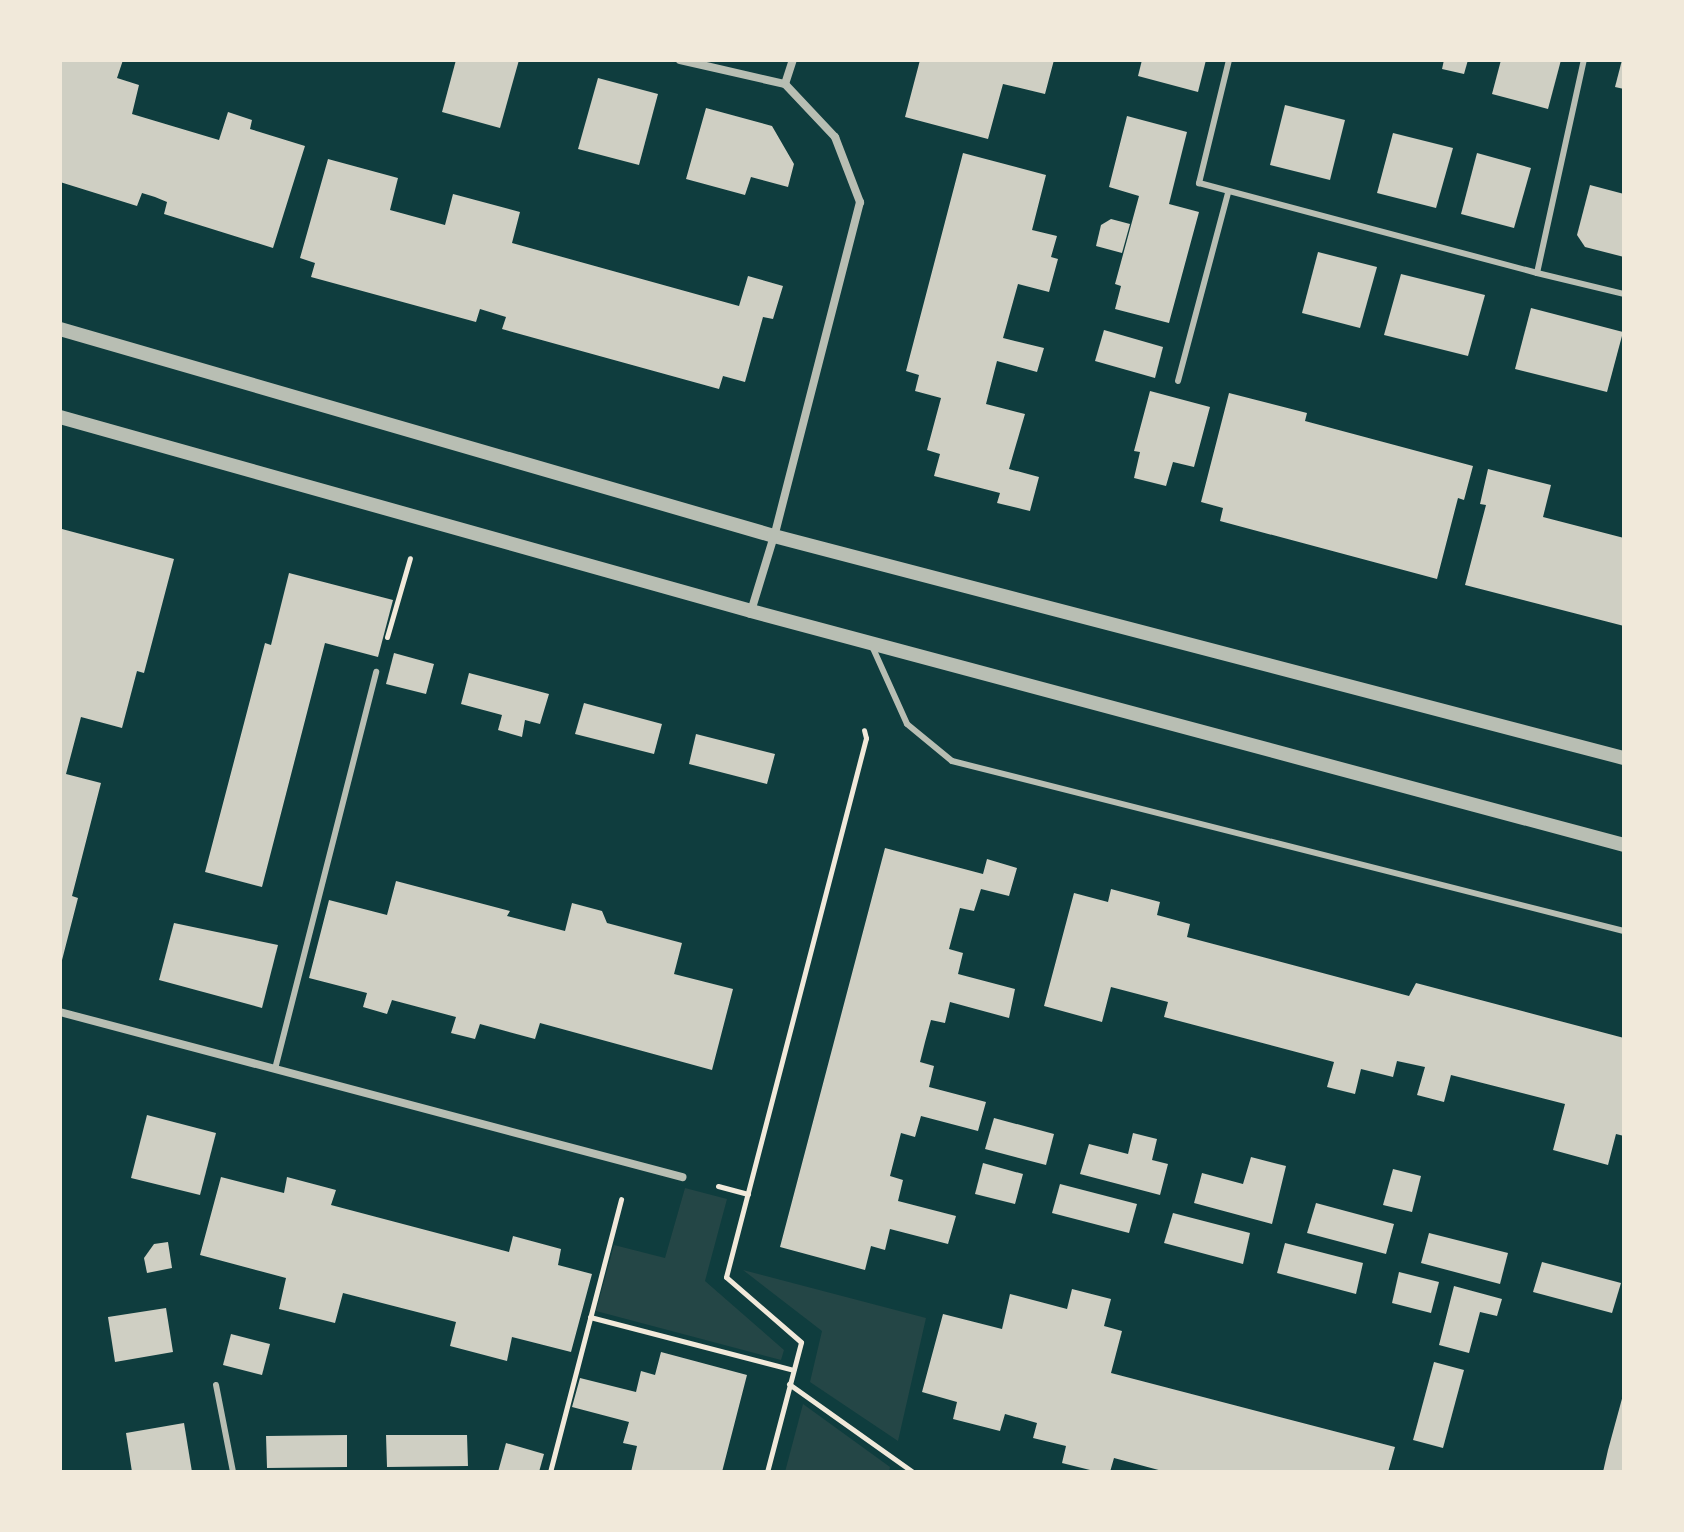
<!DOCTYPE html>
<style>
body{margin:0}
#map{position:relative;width:1684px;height:1532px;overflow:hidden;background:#0f3d3e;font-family:Manrope,sans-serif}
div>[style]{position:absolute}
.green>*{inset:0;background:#244646}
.building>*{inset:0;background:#cfcfc3}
.path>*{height:5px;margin:-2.5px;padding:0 2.5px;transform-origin:2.5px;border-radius:2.5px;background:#f1e9da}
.service>*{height:6px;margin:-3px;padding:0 3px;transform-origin:3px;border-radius:3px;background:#b8beb3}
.minor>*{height:8px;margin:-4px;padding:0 4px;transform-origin:4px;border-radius:4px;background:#b8beb3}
.tertiary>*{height:14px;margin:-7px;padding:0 7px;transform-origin:7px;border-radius:7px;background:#b8beb3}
span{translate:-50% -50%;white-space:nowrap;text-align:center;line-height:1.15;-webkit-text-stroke:8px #f1e9da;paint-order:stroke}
.frame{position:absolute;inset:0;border:62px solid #f1e9da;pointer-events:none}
</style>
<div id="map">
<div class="green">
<div style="clip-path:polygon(685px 1188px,727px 1199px,705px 1281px,784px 1350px,781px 1360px,596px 1311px,614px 1245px,665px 1258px)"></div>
<div style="clip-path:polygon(743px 1270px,926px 1318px,898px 1441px,810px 1382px,822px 1331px)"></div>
<div style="clip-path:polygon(803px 1404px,890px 1467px,889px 1472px,785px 1472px)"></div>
</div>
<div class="building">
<div style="clip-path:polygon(64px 60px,123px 60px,117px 78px,139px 85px,132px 114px,219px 140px,228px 112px,252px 120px,250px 129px,305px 146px,273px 248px,164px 214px,167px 202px,155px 197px,142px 193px,137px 206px,60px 182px,60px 63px)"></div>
<div style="clip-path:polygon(456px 60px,519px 60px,500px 128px,442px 112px)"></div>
<div style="clip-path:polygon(1054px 60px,1045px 94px,1003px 84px,988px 139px,905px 117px,920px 60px)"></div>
<div style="clip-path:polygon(1142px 60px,1206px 60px,1198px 92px,1138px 76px)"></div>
<div style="clip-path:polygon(1444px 60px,1468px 60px,1464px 74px,1442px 69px)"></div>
<div style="clip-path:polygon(1501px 60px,1561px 60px,1548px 109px,1492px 94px)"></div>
<div style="clip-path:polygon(1622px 60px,1624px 60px,1624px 89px,1615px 87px)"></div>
<div style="clip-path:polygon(598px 78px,658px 94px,639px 165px,578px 149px)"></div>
<div style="clip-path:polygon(1285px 105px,1345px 120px,1330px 180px,1270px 165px)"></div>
<div style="clip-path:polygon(706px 108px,772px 126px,794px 164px,788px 187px,751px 177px,745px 195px,686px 179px)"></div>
<div style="clip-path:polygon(1127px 116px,1187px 132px,1169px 204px,1199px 212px,1169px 323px,1115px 309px,1121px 286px,1115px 284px,1139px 196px,1109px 187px)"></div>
<div style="clip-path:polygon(1393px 133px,1453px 148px,1436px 208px,1377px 193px)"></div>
<div style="clip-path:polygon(963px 153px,1046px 175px,1032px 230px,1057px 236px,1051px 257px,1058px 259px,1049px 292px,1018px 284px,1003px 338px,1044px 348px,1037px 372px,997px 361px,986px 404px,1025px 414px,1009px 469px,1039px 477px,1030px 511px,997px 503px,1000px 493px,934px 476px,940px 454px,927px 450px,941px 398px,915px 391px,919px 375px,906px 371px)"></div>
<div style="clip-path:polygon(1477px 153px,1531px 168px,1514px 228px,1461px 214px)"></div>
<div style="clip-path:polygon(328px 159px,398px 178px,390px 210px,445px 225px,453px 194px,520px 212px,512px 243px,739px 306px,748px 276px,783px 286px,773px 319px,763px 317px,745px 382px,723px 376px,719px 389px,502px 329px,506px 317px,480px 309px,476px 322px,311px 277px,315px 263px,300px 258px)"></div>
<div style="clip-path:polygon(1590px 185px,1624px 194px,1624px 257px,1585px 247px,1577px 235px)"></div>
<div style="clip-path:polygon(1111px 219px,1130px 224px,1122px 253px,1096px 246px,1101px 225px)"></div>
<div style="clip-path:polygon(1318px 252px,1377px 267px,1360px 328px,1302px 313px)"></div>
<div style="clip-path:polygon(1401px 274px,1485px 295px,1468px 356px,1384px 335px)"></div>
<div style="clip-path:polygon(1531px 308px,1623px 332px,1607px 392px,1515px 369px)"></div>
<div style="clip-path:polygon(1104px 330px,1163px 347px,1155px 378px,1095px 361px)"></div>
<div style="clip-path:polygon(1150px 391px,1210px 407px,1194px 467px,1173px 462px,1166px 486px,1134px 478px,1140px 452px,1134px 451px)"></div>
<div style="clip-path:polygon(1229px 393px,1307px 413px,1305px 421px,1473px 466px,1464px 500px,1458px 498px,1437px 579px,1220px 521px,1223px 508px,1201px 502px)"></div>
<div style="clip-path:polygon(1488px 469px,1551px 485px,1543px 517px,1624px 538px,1624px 626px,1465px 585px,1486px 505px,1480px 504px)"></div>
<div style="clip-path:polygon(62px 529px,174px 559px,144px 673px,137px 671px,122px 728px,81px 717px,66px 774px,101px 783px,72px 896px,78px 898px,61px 964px)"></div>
<div style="clip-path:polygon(289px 573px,393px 600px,378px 657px,325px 643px,262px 887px,205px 872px,265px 643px,271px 645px)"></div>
<div style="clip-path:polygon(394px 653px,434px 664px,426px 694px,386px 684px)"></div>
<div style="clip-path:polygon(469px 673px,549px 694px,540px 724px,525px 720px,522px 737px,498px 730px,502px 715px,461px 704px)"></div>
<div style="clip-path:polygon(584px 703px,662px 724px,654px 754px,575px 734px)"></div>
<div style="clip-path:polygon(696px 734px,775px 754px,767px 784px,689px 764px)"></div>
<div style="clip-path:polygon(885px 848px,983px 874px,987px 859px,1017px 868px,1009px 896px,981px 889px,974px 911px,960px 908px,949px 949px,963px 953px,958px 974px,1015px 989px,1009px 1018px,950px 1002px,945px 1023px,931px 1020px,925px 1042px,920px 1062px,934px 1066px,929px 1087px,986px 1102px,978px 1131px,921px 1116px,915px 1137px,901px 1133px,890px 1176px,903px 1180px,898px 1201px,956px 1216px,948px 1244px,890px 1229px,885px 1250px,871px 1246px,865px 1270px,780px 1247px)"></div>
<div style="clip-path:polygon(396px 881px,510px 911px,507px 916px,565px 931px,572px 903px,602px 911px,607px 923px,682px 943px,674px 974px,733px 989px,712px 1070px,540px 1023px,535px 1039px,480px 1024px,475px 1039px,451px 1033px,456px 1017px,392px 1000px,387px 1014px,363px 1007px,367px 993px,309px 978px,329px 900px,387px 915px)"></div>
<div style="clip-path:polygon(1111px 889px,1160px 902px,1157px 915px,1190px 924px,1187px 937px,1409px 996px,1416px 983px,1624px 1038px,1624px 1136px,1616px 1134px,1608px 1165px,1553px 1150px,1565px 1104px,1451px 1075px,1444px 1102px,1417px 1095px,1425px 1067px,1397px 1061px,1393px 1077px,1361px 1069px,1355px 1094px,1327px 1087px,1334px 1062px,1164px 1017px,1168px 1002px,1111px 987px,1102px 1022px,1044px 1006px,1074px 893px,1108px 902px)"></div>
<div style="clip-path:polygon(174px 923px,278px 945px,262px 1008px,159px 980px)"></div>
<div style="clip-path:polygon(147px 1115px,216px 1133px,200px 1195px,131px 1178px)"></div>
<div style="clip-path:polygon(994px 1118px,1054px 1134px,1046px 1165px,985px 1149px)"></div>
<div style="clip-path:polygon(1133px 1133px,1157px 1139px,1152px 1160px,1168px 1164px,1160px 1195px,1080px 1174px,1089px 1144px,1128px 1154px)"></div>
<div style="clip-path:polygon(1251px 1157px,1286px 1166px,1272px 1224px,1194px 1203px,1202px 1173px,1243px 1184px)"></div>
<div style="clip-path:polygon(983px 1163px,1023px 1174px,1015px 1204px,975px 1194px)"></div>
<div style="clip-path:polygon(1393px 1169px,1421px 1176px,1412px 1212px,1383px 1205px)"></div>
<div style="clip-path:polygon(221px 1177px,284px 1193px,287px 1177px,336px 1190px,331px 1205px,509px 1252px,513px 1236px,561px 1249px,558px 1265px,592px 1274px,571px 1352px,512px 1337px,507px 1361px,450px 1346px,456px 1322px,343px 1293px,335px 1323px,279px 1309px,286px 1278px,200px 1255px)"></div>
<div style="clip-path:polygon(1060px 1184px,1137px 1204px,1129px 1233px,1052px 1213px)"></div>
<div style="clip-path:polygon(1316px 1203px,1394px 1224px,1386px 1254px,1307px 1233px)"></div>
<div style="clip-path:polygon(1173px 1213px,1250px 1233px,1243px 1264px,1164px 1243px)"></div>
<div style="clip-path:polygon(1429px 1233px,1508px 1253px,1500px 1284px,1421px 1263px)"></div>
<div style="clip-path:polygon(168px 1242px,172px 1268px,147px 1273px,144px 1258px,154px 1244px)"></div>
<div style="clip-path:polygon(1285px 1243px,1363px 1263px,1356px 1294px,1277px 1273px)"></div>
<div style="clip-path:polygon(1542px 1262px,1621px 1283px,1612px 1313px,1533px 1292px)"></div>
<div style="clip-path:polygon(1399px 1272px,1439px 1282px,1431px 1313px,1392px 1303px)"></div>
<div style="clip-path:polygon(1454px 1286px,1502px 1299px,1497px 1316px,1480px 1312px,1469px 1353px,1439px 1345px)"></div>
<div style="clip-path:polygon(1072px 1289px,1111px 1299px,1104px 1326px,1122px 1331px,1111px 1373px,1395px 1447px,1388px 1472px,1166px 1472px,1114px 1458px,1110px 1472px,1098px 1472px,1062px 1463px,1066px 1446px,1033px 1438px,1037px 1423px,1005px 1414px,1000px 1431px,953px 1419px,957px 1402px,922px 1392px,943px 1314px,1002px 1329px,1010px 1294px,1067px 1309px)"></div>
<div style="clip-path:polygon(166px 1308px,173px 1352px,115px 1362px,108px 1317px)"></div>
<div style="clip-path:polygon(231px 1334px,270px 1344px,262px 1375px,223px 1365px)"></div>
<div style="clip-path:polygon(661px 1352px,747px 1375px,722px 1472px,631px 1472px,637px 1446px,623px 1443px,629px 1422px,572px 1407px,580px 1378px,636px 1392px,641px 1371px,655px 1375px)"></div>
<div style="clip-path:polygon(1434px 1362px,1464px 1370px,1443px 1448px,1413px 1440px)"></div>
<div style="clip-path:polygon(1623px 1395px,1624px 1472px,1603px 1472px,1608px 1450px)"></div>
<div style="clip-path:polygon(184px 1423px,192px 1472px,132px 1472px,126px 1433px)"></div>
<div style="clip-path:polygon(347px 1435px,347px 1467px,267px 1468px,266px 1436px)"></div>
<div style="clip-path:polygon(386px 1435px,467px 1435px,468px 1466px,387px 1467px)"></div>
<div style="clip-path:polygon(506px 1443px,544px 1454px,539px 1472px,498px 1472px)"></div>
</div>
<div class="path">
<div style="left:387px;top:637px;width:82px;rotate:-73.8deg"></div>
<div style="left:718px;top:1186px;width:31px;rotate:15deg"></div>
<div style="left:590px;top:1317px;width:210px;rotate:14.6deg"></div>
<div style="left:789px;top:1384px;width:152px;rotate:35.4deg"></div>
<div style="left:550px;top:1472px;width:282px;rotate:-75.4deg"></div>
<div style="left:767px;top:1472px;width:134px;rotate:-75.3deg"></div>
<div style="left:801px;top:1342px;width:99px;rotate:-139.1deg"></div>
<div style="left:726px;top:1277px;width:557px;rotate:-75.44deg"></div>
<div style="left:866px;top:738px;width:8px;rotate:-104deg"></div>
</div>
<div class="service">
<div style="left:1229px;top:60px;width:127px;rotate:103.7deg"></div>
<div style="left:1199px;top:183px;width:350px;rotate:14.9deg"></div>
<div style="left:1537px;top:273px;width:218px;rotate:-77.6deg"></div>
<div style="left:1537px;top:273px;width:89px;rotate:13.6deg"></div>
<div style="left:1178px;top:381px;width:195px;rotate:-75.1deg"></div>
<div style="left:872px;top:646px;width:85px;rotate:65.8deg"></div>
<div style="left:907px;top:724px;width:58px;rotate:39.4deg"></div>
<div style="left:952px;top:761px;width:693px;rotate:14.2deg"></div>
<div style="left:275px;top:1069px;width:410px;rotate:-75.7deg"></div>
<div style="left:216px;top:1385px;width:89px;rotate:78.9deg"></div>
</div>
<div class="minor">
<div style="left:680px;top:60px;width:108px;rotate:12.9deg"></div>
<div style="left:785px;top:84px;width:73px;rotate:46.7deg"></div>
<div style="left:835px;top:137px;width:70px;rotate:69deg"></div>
<div style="left:860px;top:202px;width:345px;rotate:104.4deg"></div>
<div style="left:774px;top:536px;width:78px;rotate:107deg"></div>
<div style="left:785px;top:84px;width:25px;rotate:-72deg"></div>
<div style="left:60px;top:1012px;width:644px;rotate:14.86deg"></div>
</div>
<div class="tertiary">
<div style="left:60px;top:329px;width:743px;rotate:16.17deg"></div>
<div style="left:774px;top:536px;width:879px;rotate:14.64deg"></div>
<div style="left:60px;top:417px;width:718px;rotate:15.68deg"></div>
<div style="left:751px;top:611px;width:904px;rotate:15deg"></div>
</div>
<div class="frame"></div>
</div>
